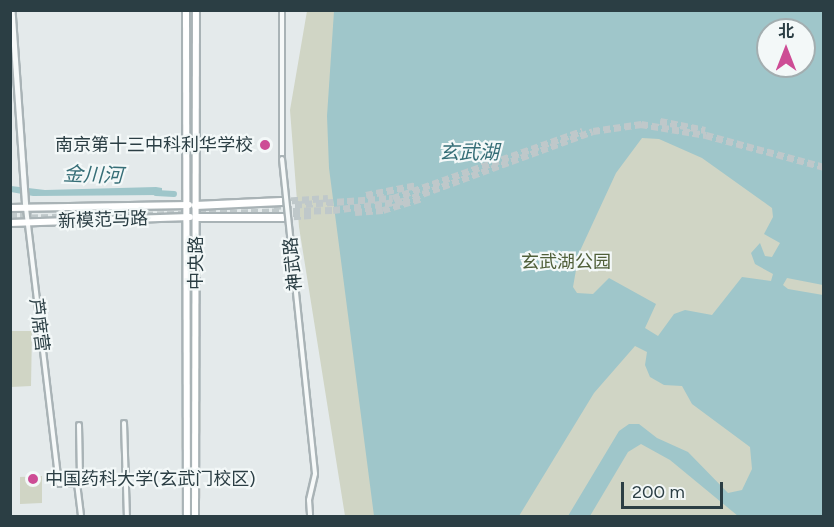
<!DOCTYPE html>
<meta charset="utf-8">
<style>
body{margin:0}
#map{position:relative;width:834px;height:527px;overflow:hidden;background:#e4eaeb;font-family:Figtree,"Noto Sans SC",sans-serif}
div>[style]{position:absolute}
.green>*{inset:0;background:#d0d5c5}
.water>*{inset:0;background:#9fc6ca}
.river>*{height:6px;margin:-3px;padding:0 3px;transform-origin:3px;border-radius:3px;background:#9fc6ca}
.trunk-tunnel>*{height:7px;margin-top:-3.5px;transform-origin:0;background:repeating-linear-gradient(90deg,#bfc8ca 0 7px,transparent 0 10.5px)}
.roads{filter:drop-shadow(2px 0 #a9b3b6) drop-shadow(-2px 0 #a9b3b6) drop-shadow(0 2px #a9b3b6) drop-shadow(0 -2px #a9b3b6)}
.minor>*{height:4px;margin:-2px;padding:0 2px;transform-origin:2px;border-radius:2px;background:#f6f9f9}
.tertiary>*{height:4.5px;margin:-2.25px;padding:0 2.25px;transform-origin:2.25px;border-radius:2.25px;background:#f6f9f9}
.primary>*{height:6px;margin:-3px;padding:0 3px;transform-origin:3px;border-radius:3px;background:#fff}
.trunk>*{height:7px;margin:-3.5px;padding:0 3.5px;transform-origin:3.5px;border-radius:3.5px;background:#fff}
.bridges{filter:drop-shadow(2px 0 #a9b3b6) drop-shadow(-2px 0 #a9b3b6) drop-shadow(0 2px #a9b3b6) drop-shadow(0 -2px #a9b3b6)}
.minor-bridge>*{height:4px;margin:-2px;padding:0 2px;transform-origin:2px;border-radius:2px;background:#f6f9f9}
.dots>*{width:16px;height:16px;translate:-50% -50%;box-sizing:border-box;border:3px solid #f3f8f8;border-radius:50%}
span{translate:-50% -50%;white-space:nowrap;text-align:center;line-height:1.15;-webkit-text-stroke:4.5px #f3f8f8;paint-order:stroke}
.poi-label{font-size:18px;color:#2b3e44}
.right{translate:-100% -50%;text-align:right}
.left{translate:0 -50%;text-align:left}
.street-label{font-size:18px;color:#2b3e44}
.park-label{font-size:18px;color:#505f39}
.water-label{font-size:20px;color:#366e77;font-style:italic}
.frame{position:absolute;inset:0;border:12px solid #2b3e44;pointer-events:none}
.north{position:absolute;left:756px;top:18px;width:60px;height:60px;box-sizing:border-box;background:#f3f8f8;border:2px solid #a3aeb0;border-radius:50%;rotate:0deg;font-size:16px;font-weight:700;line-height:24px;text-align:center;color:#2b3e44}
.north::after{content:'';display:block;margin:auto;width:21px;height:27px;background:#cd4c95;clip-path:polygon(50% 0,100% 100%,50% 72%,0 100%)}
.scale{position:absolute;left:621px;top:482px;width:102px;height:27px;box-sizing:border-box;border:3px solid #2b3e44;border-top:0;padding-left:8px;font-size:18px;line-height:21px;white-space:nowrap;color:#2b3e44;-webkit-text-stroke:4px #f3f8f8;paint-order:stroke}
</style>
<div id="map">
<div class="green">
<div style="clip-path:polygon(evenodd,307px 11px,823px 11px,823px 516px,345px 516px,299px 227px,290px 110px,307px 11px,768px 30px,804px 30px,804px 66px,768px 66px,768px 30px)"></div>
<div style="clip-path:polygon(10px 331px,32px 331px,31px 386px,11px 387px)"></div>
<div style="clip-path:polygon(42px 476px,42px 503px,20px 504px,20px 477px)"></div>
</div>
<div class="water">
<div style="clip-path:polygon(evenodd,334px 11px,823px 11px,823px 285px,787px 278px,783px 285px,788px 289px,823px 295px,823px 516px,738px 516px,670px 460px,641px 444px,628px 452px,590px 516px,568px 516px,619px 431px,629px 424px,639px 424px,657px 438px,688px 452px,728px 493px,742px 490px,752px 469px,750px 447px,692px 404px,682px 386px,664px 385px,650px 377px,645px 365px,647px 352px,635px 346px,594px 393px,519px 516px,374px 516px,329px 168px,327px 116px,334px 11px,768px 30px,804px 30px,804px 66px,768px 66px,768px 30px,334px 11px,642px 138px,659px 139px,702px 158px,772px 208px,773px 217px,764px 234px,780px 243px,772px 257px,765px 256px,760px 243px,751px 253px,755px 264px,773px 274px,771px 281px,742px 277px,712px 315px,685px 310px,674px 314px,658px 336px,645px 328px,656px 304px,609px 278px,593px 294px,577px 293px,573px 287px,579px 253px,616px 173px,642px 138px)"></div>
<div style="clip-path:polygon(11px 186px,45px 190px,156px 187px,162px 188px,162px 195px,33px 196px,11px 192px)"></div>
</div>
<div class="river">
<div style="left:156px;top:193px;width:18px;rotate:3deg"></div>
</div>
<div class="trunk-tunnel">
<div style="left:660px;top:121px;width:46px;rotate:11.3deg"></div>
<div style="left:366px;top:195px;width:52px;rotate:-11.1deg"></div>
<div style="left:281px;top:201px;width:47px;rotate:-3.7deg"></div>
<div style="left:274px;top:206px;width:119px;rotate:-3.8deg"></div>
<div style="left:393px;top:198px;width:201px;rotate:-19.5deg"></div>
<div style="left:355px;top:212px;width:28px;rotate:-4deg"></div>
<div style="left:383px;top:210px;width:39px;rotate:-17deg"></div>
<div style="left:10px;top:213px;width:22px"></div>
<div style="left:283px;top:217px;width:31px;rotate:-4deg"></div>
<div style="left:10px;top:218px;width:323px;rotate:-1.4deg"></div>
<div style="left:333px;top:210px;width:71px;rotate:-7.3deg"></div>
<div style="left:403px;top:201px;width:202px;rotate:-20.2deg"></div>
<div style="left:593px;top:131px;width:49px;rotate:-8.3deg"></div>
<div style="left:641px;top:124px;width:66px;rotate:9.6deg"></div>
<div style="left:706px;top:135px;width:122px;rotate:15.2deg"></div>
</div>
<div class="roads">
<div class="minor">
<div style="left:282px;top:10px;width:149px;rotate:90deg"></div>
<div style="left:26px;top:208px;width:278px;rotate:83.2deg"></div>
<div style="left:59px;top:484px;width:18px;rotate:-3deg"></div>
<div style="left:77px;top:483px;width:33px;rotate:83deg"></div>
<div style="left:293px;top:264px;width:211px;rotate:84deg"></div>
<div style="left:315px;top:474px;width:27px;rotate:103deg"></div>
<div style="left:309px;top:500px;width:16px;rotate:86deg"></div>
<div style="left:124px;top:423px;width:93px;rotate:88.2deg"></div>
<div style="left:79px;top:425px;width:53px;rotate:88.9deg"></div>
</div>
<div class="tertiary">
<div style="left:12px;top:10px;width:198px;rotate:86deg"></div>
</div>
<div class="primary">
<div style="left:186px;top:10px;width:506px;rotate:89.89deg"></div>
<div style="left:10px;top:208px;width:179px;rotate:-1deg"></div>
<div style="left:10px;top:223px;width:180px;rotate:-1.9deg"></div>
<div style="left:195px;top:516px;width:506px;rotate:-89.89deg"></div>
</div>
<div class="trunk">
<div style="left:195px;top:205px;width:86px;rotate:-2.7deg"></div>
<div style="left:196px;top:217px;width:87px"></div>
</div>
</div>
<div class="bridges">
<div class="minor-bridge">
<div style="left:282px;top:159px;width:106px;rotate:84deg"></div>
</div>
</div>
<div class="dots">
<div style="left:265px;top:145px;background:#cd4c95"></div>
<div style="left:33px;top:479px;background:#cd4c95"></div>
</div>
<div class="poi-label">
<span class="right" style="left:253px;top:145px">南京第十三中科利华学校</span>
<span class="left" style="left:45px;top:479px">中国药科大学(玄武门校区)</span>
</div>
<div class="street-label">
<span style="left:103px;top:220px;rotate:-2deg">新模范马路</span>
<span style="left:196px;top:263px;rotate:-90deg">中央路</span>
<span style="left:293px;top:264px;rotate:-95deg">神武路</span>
<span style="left:39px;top:325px;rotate:83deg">芦席营</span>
</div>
<div class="park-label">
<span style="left:566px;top:262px">玄武湖公园</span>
</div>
<div class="water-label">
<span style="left:469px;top:152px">玄武湖</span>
<span style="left:93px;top:175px;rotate:2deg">金川河</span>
</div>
<div class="frame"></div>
<div class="north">北</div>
<div class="scale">200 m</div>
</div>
